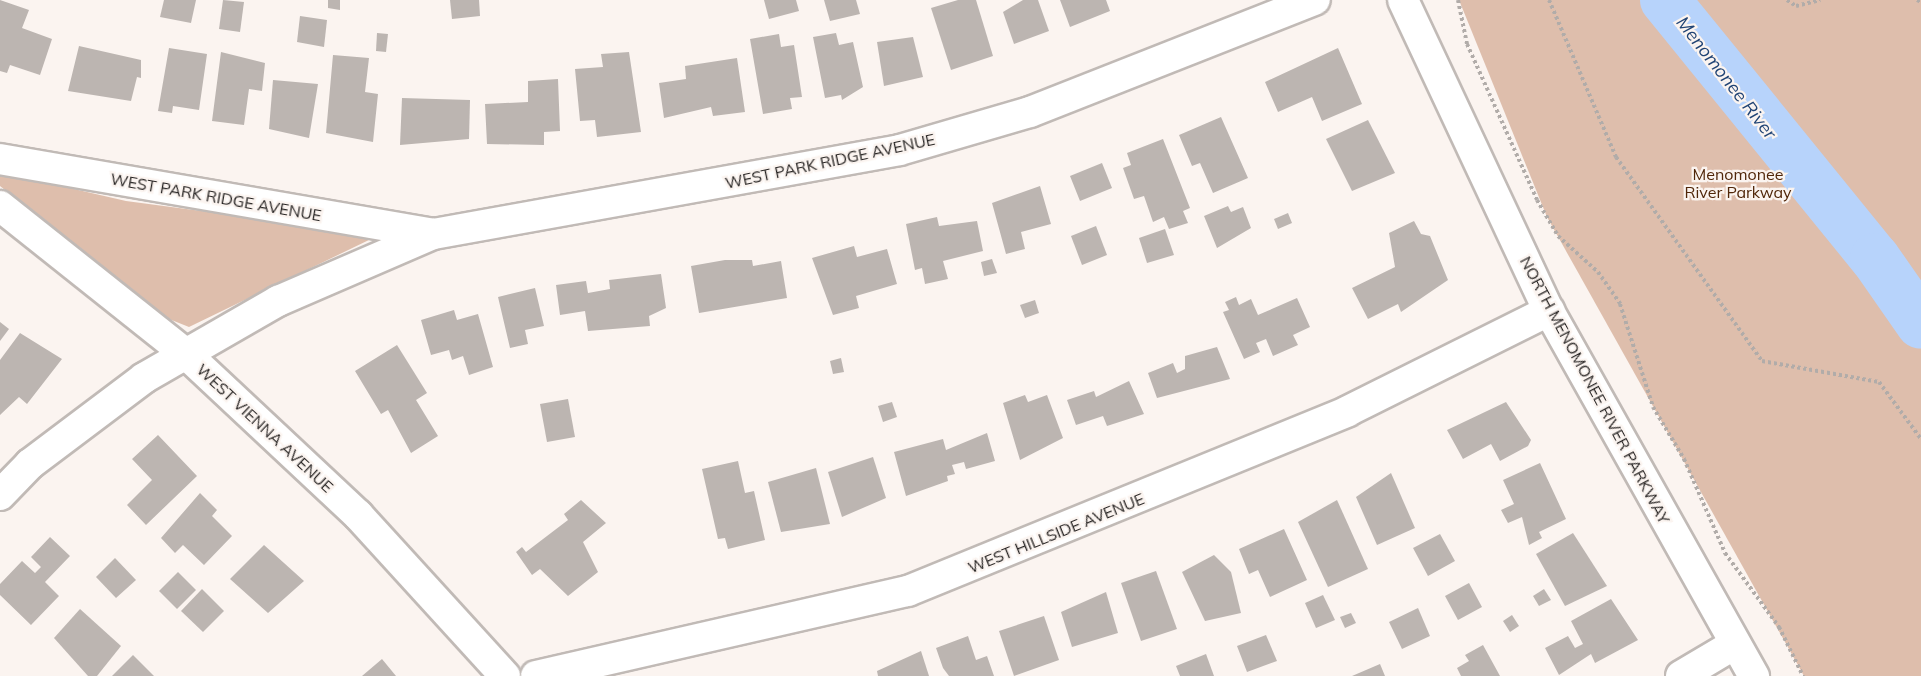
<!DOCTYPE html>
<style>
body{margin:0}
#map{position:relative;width:1921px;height:676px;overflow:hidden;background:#fbf4f0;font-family:Mulish,sans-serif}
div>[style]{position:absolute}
.green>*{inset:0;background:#debeac}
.river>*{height:50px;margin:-25px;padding:0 25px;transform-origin:25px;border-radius:25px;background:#b7d3fb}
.building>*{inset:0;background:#bcb5b1}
.path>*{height:4px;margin-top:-2px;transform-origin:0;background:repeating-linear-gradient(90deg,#b1aca9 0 3px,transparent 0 6px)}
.roads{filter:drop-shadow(2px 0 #c1bab6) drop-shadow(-2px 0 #c1bab6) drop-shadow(0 2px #c1bab6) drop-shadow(0 -2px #c1bab6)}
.minor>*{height:30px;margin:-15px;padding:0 15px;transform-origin:15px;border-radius:15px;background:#fff}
span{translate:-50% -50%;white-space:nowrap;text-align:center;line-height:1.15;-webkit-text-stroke:4.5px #fbf4f0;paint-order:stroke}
.street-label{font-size:16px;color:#262322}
.park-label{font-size:16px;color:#502609}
.water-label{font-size:18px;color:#214475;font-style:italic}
</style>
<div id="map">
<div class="green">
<div style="clip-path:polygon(1459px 0,1921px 0,1921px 676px,1804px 676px,1547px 217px)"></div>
<div style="clip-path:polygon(0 172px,126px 201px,367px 233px,371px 239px,189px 327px,169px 319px,0 186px)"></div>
</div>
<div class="river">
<div style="left:1665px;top:0;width:333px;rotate:50.9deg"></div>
<div style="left:1875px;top:258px;width:80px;rotate:55.1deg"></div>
</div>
<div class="building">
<div style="clip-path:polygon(0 0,29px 10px,22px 28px,52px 39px,40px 75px,10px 65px,7px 73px,0 71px)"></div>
<div style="clip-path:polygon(164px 0,196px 0,191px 23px,160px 17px)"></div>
<div style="clip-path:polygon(223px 0,244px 2px,240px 32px,219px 29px)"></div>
<div style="clip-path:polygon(328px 0,340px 0,340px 10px,328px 8px)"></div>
<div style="clip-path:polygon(450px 0,479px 0,480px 16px,452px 19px)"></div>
<div style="clip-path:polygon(764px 0,796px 0,799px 11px,769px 19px)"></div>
<div style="clip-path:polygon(824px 0,856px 0,860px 14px,830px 21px)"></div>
<div style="clip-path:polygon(958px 0,976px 0,993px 56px,951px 70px,931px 8px)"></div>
<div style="clip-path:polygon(1023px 0,1038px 0,1049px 31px,1014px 44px,1003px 12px)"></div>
<div style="clip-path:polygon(1060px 0,1106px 0,1110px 11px,1070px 27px)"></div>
<div style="clip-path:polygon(300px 16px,327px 20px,324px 47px,297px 42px)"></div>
<div style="clip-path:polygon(377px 33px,388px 34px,386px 52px,376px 51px)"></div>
<div style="clip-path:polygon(836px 33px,839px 45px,853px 42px,863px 87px,842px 100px,841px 95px,825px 98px,813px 37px)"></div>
<div style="clip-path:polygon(779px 34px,781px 47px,794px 45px,802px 97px,790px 98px,792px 109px,763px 114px,750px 39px)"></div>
<div style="clip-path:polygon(913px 37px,923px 77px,884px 86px,877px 42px)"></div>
<div style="clip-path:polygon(79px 46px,141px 60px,141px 78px,137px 77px,131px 101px,68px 91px)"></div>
<div style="clip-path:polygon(169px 48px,207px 54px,199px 110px,173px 106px,172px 113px,158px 111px)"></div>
<div style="clip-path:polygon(1338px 48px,1362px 104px,1322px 121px,1312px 97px,1278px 112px,1265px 82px)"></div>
<div style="clip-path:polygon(221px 52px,265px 63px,262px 91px,249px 89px,244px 125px,212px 121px)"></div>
<div style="clip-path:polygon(629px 52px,641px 132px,597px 137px,595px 120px,580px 121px,575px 69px,603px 67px,601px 54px)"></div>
<div style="clip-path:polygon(333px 55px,369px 58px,365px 92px,378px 94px,373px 142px,326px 133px)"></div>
<div style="clip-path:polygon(737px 58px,745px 112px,713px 116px,711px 107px,664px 118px,659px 83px,686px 79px,685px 66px)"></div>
<div style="clip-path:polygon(558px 79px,560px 131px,544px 132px,544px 145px,487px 144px,485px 104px,528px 102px,528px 81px)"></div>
<div style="clip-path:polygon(273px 80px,318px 84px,309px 138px,269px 129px)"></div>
<div style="clip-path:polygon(402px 98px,470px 100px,469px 139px,400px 145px)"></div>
<div style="clip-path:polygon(1221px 117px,1248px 178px,1213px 193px,1200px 163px,1192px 166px,1179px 135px)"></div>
<div style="clip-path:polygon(1368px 120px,1395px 173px,1352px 191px,1326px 139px)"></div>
<div style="clip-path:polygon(1163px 139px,1190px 208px,1183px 211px,1188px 223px,1169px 229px,1164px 217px,1153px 222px,1144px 196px,1134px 199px,1123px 168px,1131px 165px,1127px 153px)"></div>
<div style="clip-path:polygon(1102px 163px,1112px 188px,1080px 201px,1070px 176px)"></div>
<div style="clip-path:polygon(1040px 186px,1051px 224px,1021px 232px,1025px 249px,1006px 254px,992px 203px)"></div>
<div style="clip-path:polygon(1228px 206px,1231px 212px,1243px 207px,1251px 228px,1217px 248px,1204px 216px)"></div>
<div style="clip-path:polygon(1288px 213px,1292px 223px,1278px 229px,1274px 219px)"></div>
<div style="clip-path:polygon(937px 217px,939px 226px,977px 221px,983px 251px,943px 261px,948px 279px,925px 284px,922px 268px,915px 270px,906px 224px)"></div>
<div style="clip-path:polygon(1414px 221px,1421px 234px,1430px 236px,1448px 280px,1401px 312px,1398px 304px,1368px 319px,1352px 288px,1395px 267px,1389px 233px)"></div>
<div style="clip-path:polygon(1096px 226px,1107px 255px,1082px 265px,1071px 236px)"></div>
<div style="clip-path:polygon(1165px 229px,1174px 255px,1147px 263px,1139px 238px)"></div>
<div style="clip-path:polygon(854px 246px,857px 257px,887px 249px,897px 284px,856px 296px,859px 308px,833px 315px,812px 258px)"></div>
<div style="clip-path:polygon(992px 259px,997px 273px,984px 276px,981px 262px)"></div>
<div style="clip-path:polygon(725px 260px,752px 260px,753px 266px,781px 261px,787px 298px,699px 313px,691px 266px)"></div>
<div style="clip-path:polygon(661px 274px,666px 308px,649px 316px,650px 326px,588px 331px,585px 311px,560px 315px,556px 285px,586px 281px,588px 293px,610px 289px,609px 280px)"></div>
<div style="clip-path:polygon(535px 288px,544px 326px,525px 330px,528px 344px,510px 348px,498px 297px)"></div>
<div style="clip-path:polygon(1236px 297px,1239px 305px,1251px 299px,1258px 315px,1297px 298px,1310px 327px,1293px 335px,1298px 345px,1273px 356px,1266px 339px,1256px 343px,1260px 352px,1244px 359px,1223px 312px,1229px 310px,1225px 302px)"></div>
<div style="clip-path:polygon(1035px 300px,1039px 313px,1025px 318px,1020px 305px)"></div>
<div style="clip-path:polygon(454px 310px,457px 320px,478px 314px,493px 367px,469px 375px,463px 356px,452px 360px,449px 350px,431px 355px,421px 320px)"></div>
<div style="clip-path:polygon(0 322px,9px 329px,0 341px)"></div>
<div style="clip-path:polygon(20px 333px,62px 359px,27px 404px,19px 397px,0 415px,0 360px)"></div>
<div style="clip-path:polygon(397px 345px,427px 393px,416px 400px,438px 436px,411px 453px,388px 410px,381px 414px,355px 371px)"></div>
<div style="clip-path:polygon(1217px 347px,1230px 379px,1157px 398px,1148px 373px,1173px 363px,1177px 373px,1185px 369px,1185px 356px)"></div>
<div style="clip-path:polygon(841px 358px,844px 372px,833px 374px,830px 361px)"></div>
<div style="clip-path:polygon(1129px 381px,1144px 414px,1107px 426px,1103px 416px,1076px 425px,1067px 400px,1094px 391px,1096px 397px)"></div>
<div style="clip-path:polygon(1025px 395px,1028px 402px,1047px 395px,1063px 438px,1020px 460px,1003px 403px)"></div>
<div style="clip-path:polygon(568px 399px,575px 437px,547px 442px,540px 404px)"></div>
<div style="clip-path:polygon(892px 402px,897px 417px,883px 422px,878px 406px)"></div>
<div style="clip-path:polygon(1506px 402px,1531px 440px,1528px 446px,1500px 461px,1491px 444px,1463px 459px,1447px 430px)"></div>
<div style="clip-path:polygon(987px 433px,995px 461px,966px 469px,964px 462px,952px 465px,955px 474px,947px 476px,948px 481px,906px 496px,894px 452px,943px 439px,946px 450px)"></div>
<div style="clip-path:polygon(158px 435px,197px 476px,146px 525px,127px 505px,152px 480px,132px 459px)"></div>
<div style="clip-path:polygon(873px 457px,886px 498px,842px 517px,828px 472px)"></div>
<div style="clip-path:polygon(738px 461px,745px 493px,754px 491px,765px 540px,728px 549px,725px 538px,718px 539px,702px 469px)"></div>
<div style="clip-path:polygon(1540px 463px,1566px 519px,1539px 532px,1542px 538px,1529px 545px,1522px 517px,1508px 523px,1501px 510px,1514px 504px,1503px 480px)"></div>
<div style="clip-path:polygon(816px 468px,830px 524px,781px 532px,768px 482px)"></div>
<div style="clip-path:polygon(1391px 473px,1415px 528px,1377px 545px,1356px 497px)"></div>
<div style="clip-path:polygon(200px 493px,217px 510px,212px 516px,232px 536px,204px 565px,183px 545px,175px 553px,161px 538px)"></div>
<div style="clip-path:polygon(581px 500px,606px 523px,583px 542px,598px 572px,568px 596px,540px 569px,532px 575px,516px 552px,522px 547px,526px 552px,568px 520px,564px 514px)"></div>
<div style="clip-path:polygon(1337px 500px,1368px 569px,1328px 587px,1298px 522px)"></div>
<div style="clip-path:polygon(1284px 529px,1307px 580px,1270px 597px,1258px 570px,1249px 574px,1239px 549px)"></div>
<div style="clip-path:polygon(1573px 533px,1607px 586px,1565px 606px,1536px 554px)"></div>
<div style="clip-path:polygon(1440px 534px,1455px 561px,1428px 576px,1413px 548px)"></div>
<div style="clip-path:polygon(50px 537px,70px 556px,45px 582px,59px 596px,31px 625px,0 595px,0 584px,22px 561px,35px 573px,41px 567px,31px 557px)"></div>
<div style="clip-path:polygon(264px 545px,304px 581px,268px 613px,230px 579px)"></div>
<div style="clip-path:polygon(1214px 555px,1231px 572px,1241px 613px,1205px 621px,1182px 572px)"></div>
<div style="clip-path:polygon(115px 558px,136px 580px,116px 598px,96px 577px)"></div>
<div style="clip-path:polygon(1156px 571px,1177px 629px,1141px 641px,1121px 583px)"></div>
<div style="clip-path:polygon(178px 572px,196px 590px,177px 609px,159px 591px)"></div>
<div style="clip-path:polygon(1469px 583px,1482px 607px,1458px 620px,1445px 596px)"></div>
<div style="clip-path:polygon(202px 589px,224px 611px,203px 632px,181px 611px)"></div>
<div style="clip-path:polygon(1544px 589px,1551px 600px,1539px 606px,1533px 596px)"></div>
<div style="clip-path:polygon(1106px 592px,1118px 633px,1072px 647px,1061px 612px)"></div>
<div style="clip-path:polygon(1323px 595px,1335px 620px,1316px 628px,1305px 603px)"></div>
<div style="clip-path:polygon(1611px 599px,1638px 640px,1595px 663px,1591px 654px,1559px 675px,1545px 648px,1568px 636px,1575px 648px,1583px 644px,1571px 621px)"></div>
<div style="clip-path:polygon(1418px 608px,1430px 636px,1402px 649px,1389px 622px)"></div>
<div style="clip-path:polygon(80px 609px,121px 646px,97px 676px,88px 676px,54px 638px)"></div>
<div style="clip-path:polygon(1351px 613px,1356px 623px,1345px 628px,1340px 617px)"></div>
<div style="clip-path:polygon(1512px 615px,1519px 626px,1510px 632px,1503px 621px)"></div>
<div style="clip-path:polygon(1044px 616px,1059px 660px,1014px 676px,999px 631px)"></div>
<div style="clip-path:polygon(1266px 635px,1277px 661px,1247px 672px,1237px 646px)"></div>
<div style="clip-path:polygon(968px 636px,976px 660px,987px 656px,994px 676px,949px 676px,943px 668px,936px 648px)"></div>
<div style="clip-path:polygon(1483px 645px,1500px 676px,1461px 676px,1457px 668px,1469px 661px,1465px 655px)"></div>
<div style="clip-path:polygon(921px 651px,929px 676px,878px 676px,877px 671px)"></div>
<div style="clip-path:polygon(1206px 654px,1214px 676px,1180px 676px,1176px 666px)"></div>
<div style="clip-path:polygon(133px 655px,154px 676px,112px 676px)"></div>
<div style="clip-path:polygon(382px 659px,396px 676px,362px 676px)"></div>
<div style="clip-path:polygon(1380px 664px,1385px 676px,1352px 676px)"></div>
</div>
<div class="path">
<div style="left:1458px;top:0;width:45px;rotate:78.4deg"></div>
<div style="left:1467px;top:44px;width:171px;rotate:65.8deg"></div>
<div style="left:1537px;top:200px;width:42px;rotate:59.7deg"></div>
<div style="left:1558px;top:236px;width:54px;rotate:42deg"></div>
<div style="left:1598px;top:272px;width:39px;rotate:55deg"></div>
<div style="left:1620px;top:304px;width:108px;rotate:72.2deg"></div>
<div style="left:1653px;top:407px;width:61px;rotate:59.2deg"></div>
<div style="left:1684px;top:459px;width:103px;rotate:66.4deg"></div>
<div style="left:1725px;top:553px;width:92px;rotate:53.9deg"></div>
<div style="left:1779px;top:627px;width:55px;rotate:63.9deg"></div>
<div style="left:1549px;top:0;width:171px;rotate:66.9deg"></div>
<div style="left:1616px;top:157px;width:251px;rotate:54.4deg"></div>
<div style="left:1762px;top:361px;width:119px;rotate:10.2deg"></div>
<div style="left:1879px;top:382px;width:71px;rotate:53.6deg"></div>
<div style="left:1787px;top:0;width:11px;rotate:34deg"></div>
<div style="left:1796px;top:6px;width:25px;rotate:-14deg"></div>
<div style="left:1917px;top:0;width:4px;rotate:27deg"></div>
</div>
<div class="roads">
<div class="minor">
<div style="left:1403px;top:0;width:344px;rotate:64.9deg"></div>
<div style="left:1549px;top:311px;width:419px;rotate:60.7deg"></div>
<div style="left:0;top:159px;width:439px;rotate:9.8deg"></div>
<div style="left:0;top:206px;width:236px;rotate:38.5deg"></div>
<div style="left:185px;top:353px;width:237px;rotate:43.1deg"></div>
<div style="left:358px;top:515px;width:218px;rotate:47.6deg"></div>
<div style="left:0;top:495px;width:43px;rotate:-45.9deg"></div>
<div style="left:30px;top:464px;width:143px;rotate:-37deg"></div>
<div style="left:144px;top:378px;width:155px;rotate:-29.9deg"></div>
<div style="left:278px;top:301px;width:169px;rotate:-23.4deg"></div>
<div style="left:433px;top:234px;width:474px;rotate:-10.2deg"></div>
<div style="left:900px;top:150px;width:135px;rotate:-16.3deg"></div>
<div style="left:1030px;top:112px;width:306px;rotate:-21.5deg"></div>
<div style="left:536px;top:676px;width:382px;rotate:-12.9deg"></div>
<div style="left:908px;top:591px;width:475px;rotate:-22.2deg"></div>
<div style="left:1348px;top:411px;width:225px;rotate:-26.5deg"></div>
<div style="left:1681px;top:676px;width:61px;rotate:-30.8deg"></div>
</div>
</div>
<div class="street-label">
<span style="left:830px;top:161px;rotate:-12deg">WEST PARK RIDGE AVENUE</span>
<span style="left:216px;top:197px;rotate:10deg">WEST PARK RIDGE AVENUE</span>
<span style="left:1595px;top:390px;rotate:62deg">NORTH MENOMONEE RIVER PARKWAY</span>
<span style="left:265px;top:428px;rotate:43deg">WEST VIENNA AVENUE</span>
<span style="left:1056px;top:533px;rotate:-22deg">WEST HILLSIDE AVENUE</span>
</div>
<div class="park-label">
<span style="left:1738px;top:183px">Menomonee<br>River Parkway</span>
</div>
<div class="water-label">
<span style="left:1726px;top:78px;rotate:52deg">Menomonee River</span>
</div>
</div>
